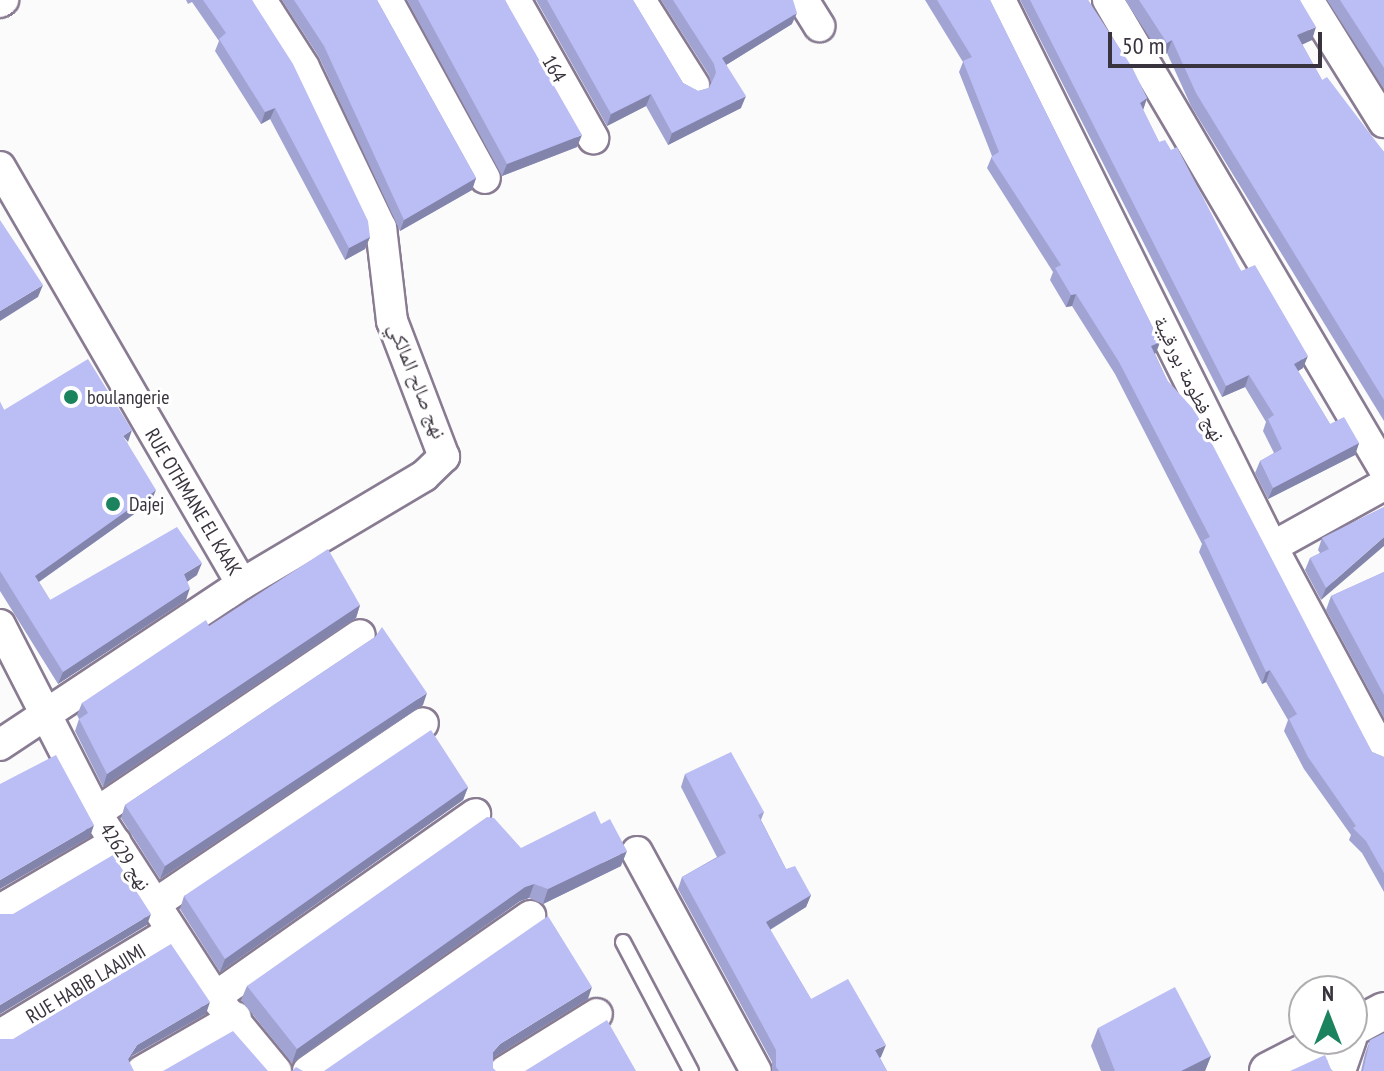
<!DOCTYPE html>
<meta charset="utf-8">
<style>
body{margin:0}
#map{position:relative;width:1384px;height:1071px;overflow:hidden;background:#fbfbfb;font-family:"PT Sans Narrow","Noto Naskh Arabic",sans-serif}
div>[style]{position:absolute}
.roads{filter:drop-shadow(2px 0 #897c92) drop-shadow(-2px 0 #897c92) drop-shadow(0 2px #897c92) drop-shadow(0 -2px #897c92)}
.service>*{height:14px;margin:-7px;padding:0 7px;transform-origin:7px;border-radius:7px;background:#fff}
.minor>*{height:30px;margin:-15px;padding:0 15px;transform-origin:15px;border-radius:15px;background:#fff}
.tertiary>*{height:36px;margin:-18px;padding:0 18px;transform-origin:18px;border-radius:18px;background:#fff}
.wall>*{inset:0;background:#a1a3d3}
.shaded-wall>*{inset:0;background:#8384ac}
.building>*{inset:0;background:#bbbdf5}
.dots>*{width:22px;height:22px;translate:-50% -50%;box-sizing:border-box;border:4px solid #fff;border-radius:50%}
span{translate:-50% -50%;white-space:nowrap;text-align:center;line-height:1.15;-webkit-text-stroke:6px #fff;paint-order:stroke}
.street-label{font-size:20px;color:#39333d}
.poi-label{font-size:20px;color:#39333d}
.left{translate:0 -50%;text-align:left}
.north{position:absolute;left:1288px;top:975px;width:80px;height:80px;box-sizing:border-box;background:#fff;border:2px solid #b0adb1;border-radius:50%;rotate:0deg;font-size:22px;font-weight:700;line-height:32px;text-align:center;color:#39333d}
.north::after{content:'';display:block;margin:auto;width:28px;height:36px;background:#1b835d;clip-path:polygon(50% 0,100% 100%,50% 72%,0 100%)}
.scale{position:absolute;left:1108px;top:32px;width:214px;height:36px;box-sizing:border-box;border:4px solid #39333d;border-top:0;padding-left:10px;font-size:24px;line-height:28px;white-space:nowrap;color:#39333d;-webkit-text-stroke:6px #fff;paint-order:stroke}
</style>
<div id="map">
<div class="roads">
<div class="service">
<div style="left:623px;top:942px;width:146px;rotate:62.2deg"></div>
</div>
<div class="minor">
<div style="left:387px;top:0;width:203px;rotate:61.2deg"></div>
<div style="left:515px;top:0;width:159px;rotate:60.5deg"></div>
<div style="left:640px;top:0;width:101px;rotate:57.6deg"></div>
<div style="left:803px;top:0;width:31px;rotate:58deg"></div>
<div style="left:1000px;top:0;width:611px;rotate:63.56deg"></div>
<div style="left:1272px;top:547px;width:236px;rotate:61.7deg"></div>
<div style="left:1108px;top:0;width:544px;rotate:59.52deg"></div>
<div style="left:1308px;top:0;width:144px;rotate:58.1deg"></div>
<div style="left:0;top:2px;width:4px;rotate:-34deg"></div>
<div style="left:0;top:167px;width:482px;rotate:59.9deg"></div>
<div style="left:242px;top:584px;width:291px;rotate:146.4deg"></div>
<div style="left:1272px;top:547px;width:128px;rotate:-29deg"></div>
<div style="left:242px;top:584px;width:212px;rotate:-30.7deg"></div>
<div style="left:424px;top:476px;width:28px;rotate:-44deg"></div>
<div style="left:444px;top:457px;width:146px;rotate:-110.9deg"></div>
<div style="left:392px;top:321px;width:94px;rotate:-96.7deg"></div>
<div style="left:381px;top:228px;width:178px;rotate:-115.6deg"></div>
<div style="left:304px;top:67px;width:80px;rotate:-122.7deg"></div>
<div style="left:0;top:625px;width:211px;rotate:62.9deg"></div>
<div style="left:96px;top:813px;width:219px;rotate:57.1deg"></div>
<div style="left:215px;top:997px;width:96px;rotate:50.5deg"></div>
<div style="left:96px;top:813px;width:318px;rotate:-34deg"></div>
<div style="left:637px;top:852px;width:249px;rotate:61.5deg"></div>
<div style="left:155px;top:904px;width:323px;rotate:-34deg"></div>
<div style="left:0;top:910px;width:134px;rotate:-30.4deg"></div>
<div style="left:215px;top:997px;width:318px;rotate:-35.1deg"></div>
<div style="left:0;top:1035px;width:200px;rotate:-31.1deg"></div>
<div style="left:142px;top:1071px;width:108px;rotate:-29.9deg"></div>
<div style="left:308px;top:1071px;width:271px;rotate:-34.9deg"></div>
<div style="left:505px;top:1071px;width:108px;rotate:-31.8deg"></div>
<div style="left:1340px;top:1071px;width:34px;rotate:-71deg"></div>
</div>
<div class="tertiary">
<div style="left:1352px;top:1028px;width:36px;rotate:-28deg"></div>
<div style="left:1268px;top:1071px;width:70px;rotate:-27.3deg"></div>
</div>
</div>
<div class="wall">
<div style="clip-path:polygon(186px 0,252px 0,370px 237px,365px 249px,345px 260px,270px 119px,261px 124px,215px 51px,219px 41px,192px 2px,188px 4px)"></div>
<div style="clip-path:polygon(282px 0,377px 0,476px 178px,472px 190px,400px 231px,319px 57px)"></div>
<div style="clip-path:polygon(407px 0,505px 0,577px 147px,502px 176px)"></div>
<div style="clip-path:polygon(536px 0,633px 0,683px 83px,698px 91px,709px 88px,711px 83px,709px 75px,661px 0,793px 0,792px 24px,726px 65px,741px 108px,668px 145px,646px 106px,607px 126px)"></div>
<div style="clip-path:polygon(925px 0,990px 0,1160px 342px,1155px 354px,1167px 380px,1372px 752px,1384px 757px,1384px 892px,1362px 853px,1349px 840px,1351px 835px,1304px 769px,1284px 731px,1288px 720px,1266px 682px,1262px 684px,1199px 552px,1202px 544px,1115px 374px,1072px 306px,1066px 307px,1050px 280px,1053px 272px,987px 168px,992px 156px,959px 72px,963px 62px)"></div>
<div style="clip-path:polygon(1020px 0,1088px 0,1147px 98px,1143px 110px,1159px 142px,1303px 368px,1298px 371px,1330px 424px,1359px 443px,1355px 455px,1268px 499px,1255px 473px,1260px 461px,1274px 453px,1263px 431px,1266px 422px,1245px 387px,1222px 397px)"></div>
<div style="clip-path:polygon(1125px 0,1300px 0,1312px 40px,1302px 44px,1322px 80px,1384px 152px,1384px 421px,1191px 106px,1167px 53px,1162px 57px)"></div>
<div style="clip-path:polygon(1327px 0,1384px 0,1384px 89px)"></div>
<div style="clip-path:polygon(0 402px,4px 410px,127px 442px,151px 502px,39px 582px,50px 600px,197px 575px,187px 582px,186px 600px,58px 684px,0 591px)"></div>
<div style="clip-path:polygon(1384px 507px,1321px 600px,1305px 570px,1310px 558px,1320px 553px,1318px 550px,1322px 538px)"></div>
<div style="clip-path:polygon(1384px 572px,1384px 718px,1326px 610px,1331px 596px)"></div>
<div style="clip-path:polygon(360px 605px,356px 618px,103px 787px,75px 731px,79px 719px,77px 715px,82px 703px)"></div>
<div style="clip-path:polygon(375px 637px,423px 705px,160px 879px,121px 818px,125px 805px)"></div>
<div style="clip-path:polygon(685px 774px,764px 812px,761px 820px,786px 869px,811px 895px,806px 907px,770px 930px,811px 999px,881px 1057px,880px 1058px,887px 1071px,772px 1071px,772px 1062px,678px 889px,682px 877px,717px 857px,681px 787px)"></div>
<div style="clip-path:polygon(468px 787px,463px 800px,220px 972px,180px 909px,184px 896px)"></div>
<div style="clip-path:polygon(521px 848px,621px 866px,543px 904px,529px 898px,520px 901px,292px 1063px,241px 1000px,247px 986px)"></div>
<div style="clip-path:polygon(1098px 1028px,1211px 1056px,1205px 1071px,1101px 1071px,1091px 1046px)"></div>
<div style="clip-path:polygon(1370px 1040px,1384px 1071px,1361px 1071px,1365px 1054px)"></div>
</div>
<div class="shaded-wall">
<div style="clip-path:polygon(797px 13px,792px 24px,718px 70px,722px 58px)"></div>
<div style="clip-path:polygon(1316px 27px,1312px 40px,1293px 49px,1297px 35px)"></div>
<div style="clip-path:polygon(1172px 40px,1167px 53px,1162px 57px,1167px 43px)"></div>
<div style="clip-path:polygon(651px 94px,646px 106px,607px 126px,611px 114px)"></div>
<div style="clip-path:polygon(746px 96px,741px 108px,668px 145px,672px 133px)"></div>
<div style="clip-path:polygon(1147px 98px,1143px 110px,1140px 103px)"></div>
<div style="clip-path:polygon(275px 108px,270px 119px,261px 124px,265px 112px)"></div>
<div style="clip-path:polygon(582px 135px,577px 147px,502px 176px,507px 164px)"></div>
<div style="clip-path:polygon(476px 178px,472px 190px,400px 231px,404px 220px)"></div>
<div style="clip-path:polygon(370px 237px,365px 249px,345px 260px,349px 248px)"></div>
<div style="clip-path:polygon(43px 285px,38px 297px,0 321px,0 311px)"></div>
<div style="clip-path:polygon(1076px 294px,1072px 306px,1066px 307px,1071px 295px)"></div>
<div style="clip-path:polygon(1160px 342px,1156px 353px,1147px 358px,1151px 346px)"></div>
<div style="clip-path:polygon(1308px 356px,1303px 368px,1290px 376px,1294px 364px)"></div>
<div style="clip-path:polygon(1249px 375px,1245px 387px,1222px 397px,1226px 386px)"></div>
<div style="clip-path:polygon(132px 430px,128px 442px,123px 436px)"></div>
<div style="clip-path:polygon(1359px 443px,1355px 455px,1268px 499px,1273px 488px)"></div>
<div style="clip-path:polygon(156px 490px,151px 502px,30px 588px,35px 576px)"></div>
<div style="clip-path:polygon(1384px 537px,1384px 546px,1321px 600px,1326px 588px)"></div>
<div style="clip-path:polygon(202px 563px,197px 575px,179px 587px,184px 574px)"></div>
<div style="clip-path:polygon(190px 588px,186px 600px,58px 684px,63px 672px)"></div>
<div style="clip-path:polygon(360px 605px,356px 618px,103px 787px,107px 774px)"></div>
<div style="clip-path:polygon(1270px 670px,1266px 682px,1262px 684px,1266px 672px)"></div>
<div style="clip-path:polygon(427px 693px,423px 705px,160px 879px,165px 866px)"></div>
<div style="clip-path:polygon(468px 787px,463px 800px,220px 972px,225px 959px)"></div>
<div style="clip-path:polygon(94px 825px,90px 837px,0 889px,0 880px)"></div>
<div style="clip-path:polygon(627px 851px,621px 866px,543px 904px,548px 889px)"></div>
<div style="clip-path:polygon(534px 884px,529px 898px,520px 901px,292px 1063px,297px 1049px,525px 887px)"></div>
<div style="clip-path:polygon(811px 895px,806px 907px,761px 935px,766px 922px)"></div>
<div style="clip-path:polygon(151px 914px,147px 925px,0 1014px,0 1005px)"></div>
<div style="clip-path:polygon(592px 987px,588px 999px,496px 1056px,489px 1063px,493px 1052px,500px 1044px)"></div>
<div style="clip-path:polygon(210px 1002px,206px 1014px,132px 1056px,124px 1070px,128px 1059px,137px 1045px)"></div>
<div style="clip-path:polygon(886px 1045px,881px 1057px,871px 1062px,875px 1050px)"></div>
<div style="clip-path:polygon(1211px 1056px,1205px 1071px,1181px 1071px)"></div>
</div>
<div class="building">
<div style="clip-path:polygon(203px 0,252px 0,293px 64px,368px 221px,370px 237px,349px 248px,275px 108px,265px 112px,219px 39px,226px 33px)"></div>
<div style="clip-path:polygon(294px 0,377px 0,476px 178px,404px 220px,324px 46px)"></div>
<div style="clip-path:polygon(418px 0,505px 0,582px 135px,507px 164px)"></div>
<div style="clip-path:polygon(547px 0,633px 0,683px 83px,698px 91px,709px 88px,716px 73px,714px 64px,673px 0,793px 0,797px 13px,722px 58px,746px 96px,672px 133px,651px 94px,611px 114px)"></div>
<div style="clip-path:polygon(937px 0,990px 0,1160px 342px,1151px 346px,1167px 380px,1195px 411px,1372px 752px,1384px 757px,1384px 873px,1366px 841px,1353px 828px,1356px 826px,1308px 757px,1289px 719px,1297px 714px,1270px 670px,1266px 672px,1204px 540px,1210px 537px,1119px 362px,1076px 294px,1071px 295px,1055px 268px,1061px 265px,991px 157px,999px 152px,963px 61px,972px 57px)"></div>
<div style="clip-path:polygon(1030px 0,1088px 0,1132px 67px,1147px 98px,1140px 103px,1159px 142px,1165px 140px,1171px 150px,1177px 147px,1241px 271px,1255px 265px,1308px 356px,1294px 364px,1330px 424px,1344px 417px,1359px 443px,1273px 488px,1260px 461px,1282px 449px,1268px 419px,1274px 415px,1249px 375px,1226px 386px)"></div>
<div style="clip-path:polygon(1139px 0,1300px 0,1316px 27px,1297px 35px,1322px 80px,1327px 77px,1384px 152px,1384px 400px,1196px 93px,1172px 40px,1167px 43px)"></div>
<div style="clip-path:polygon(1340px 0,1384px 0,1384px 68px)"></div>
<div style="clip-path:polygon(0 220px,43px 285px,0 311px)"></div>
<div style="clip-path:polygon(88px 359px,132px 430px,123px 436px,156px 490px,35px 576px,50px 600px,177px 527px,202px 563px,184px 574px,190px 588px,63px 672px,0 571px,0 402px,4px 410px)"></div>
<div style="clip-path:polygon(1384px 507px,1384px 537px,1326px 588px,1310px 558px,1329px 549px,1322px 538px)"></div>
<div style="clip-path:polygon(328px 549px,360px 605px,107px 774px,79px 719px,88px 713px,82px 703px,206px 620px,209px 626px)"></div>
<div style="clip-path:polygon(1384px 572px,1384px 695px,1331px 596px)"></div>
<div style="clip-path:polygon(382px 627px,427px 693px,165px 866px,125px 805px,375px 637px)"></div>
<div style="clip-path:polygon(431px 730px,468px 787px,225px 959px,184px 896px)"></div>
<div style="clip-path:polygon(731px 752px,764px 812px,758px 815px,786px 869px,795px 866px,811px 895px,766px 922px,811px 999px,848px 979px,886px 1045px,875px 1050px,887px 1071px,779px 1071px,776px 1067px,776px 1050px,682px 877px,726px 853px,685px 774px)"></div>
<div style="clip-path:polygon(56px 755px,94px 825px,0 880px,0 784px)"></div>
<div style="clip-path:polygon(595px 811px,601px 824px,610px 819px,627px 851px,548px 889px,534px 884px,525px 887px,297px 1049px,247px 986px,487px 817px,494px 818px,521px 848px)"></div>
<div style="clip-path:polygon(113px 855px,151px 914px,0 1005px,0 914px,13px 914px)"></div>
<div style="clip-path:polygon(548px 916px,592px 987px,500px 1044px,493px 1052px,493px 1068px,496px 1071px,324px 1071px)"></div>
<div style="clip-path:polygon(171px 944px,210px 1002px,137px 1045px,128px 1059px,134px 1071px,0 1071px,0 1039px,13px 1039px)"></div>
<div style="clip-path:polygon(1175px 987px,1211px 1056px,1181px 1071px,1115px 1071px,1098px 1028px)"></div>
<div style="clip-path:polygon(607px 1020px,636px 1071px,525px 1071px)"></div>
<div style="clip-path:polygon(233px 1031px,268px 1071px,163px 1071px)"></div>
<div style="clip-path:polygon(1384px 1033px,1384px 1071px,1363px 1071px,1370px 1040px)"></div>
<div style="clip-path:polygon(1325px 1055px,1331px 1069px,1333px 1071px,1290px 1071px)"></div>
<div style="clip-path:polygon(296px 1067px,303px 1071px,292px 1071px)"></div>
</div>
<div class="dots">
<div style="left:71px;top:397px;background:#1b835d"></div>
<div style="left:113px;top:504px;background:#1b835d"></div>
</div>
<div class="street-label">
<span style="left:554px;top:69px;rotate:60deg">164</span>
<span style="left:1189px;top:379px;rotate:64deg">نهج فطومة بورقيبة</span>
<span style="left:417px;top:381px;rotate:68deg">نهج صالح المالكي</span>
<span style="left:193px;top:502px;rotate:59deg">RUE OTHMANE EL KAAK</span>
<span style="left:125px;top:857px;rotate:57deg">نهج 42629</span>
<span style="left:86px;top:984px;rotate:-31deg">RUE HABIB LAAJIMI</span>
</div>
<div class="poi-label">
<span class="left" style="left:87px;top:397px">boulangerie</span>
<span class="left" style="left:129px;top:504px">Dajej</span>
</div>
<div class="north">N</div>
<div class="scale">50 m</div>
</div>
